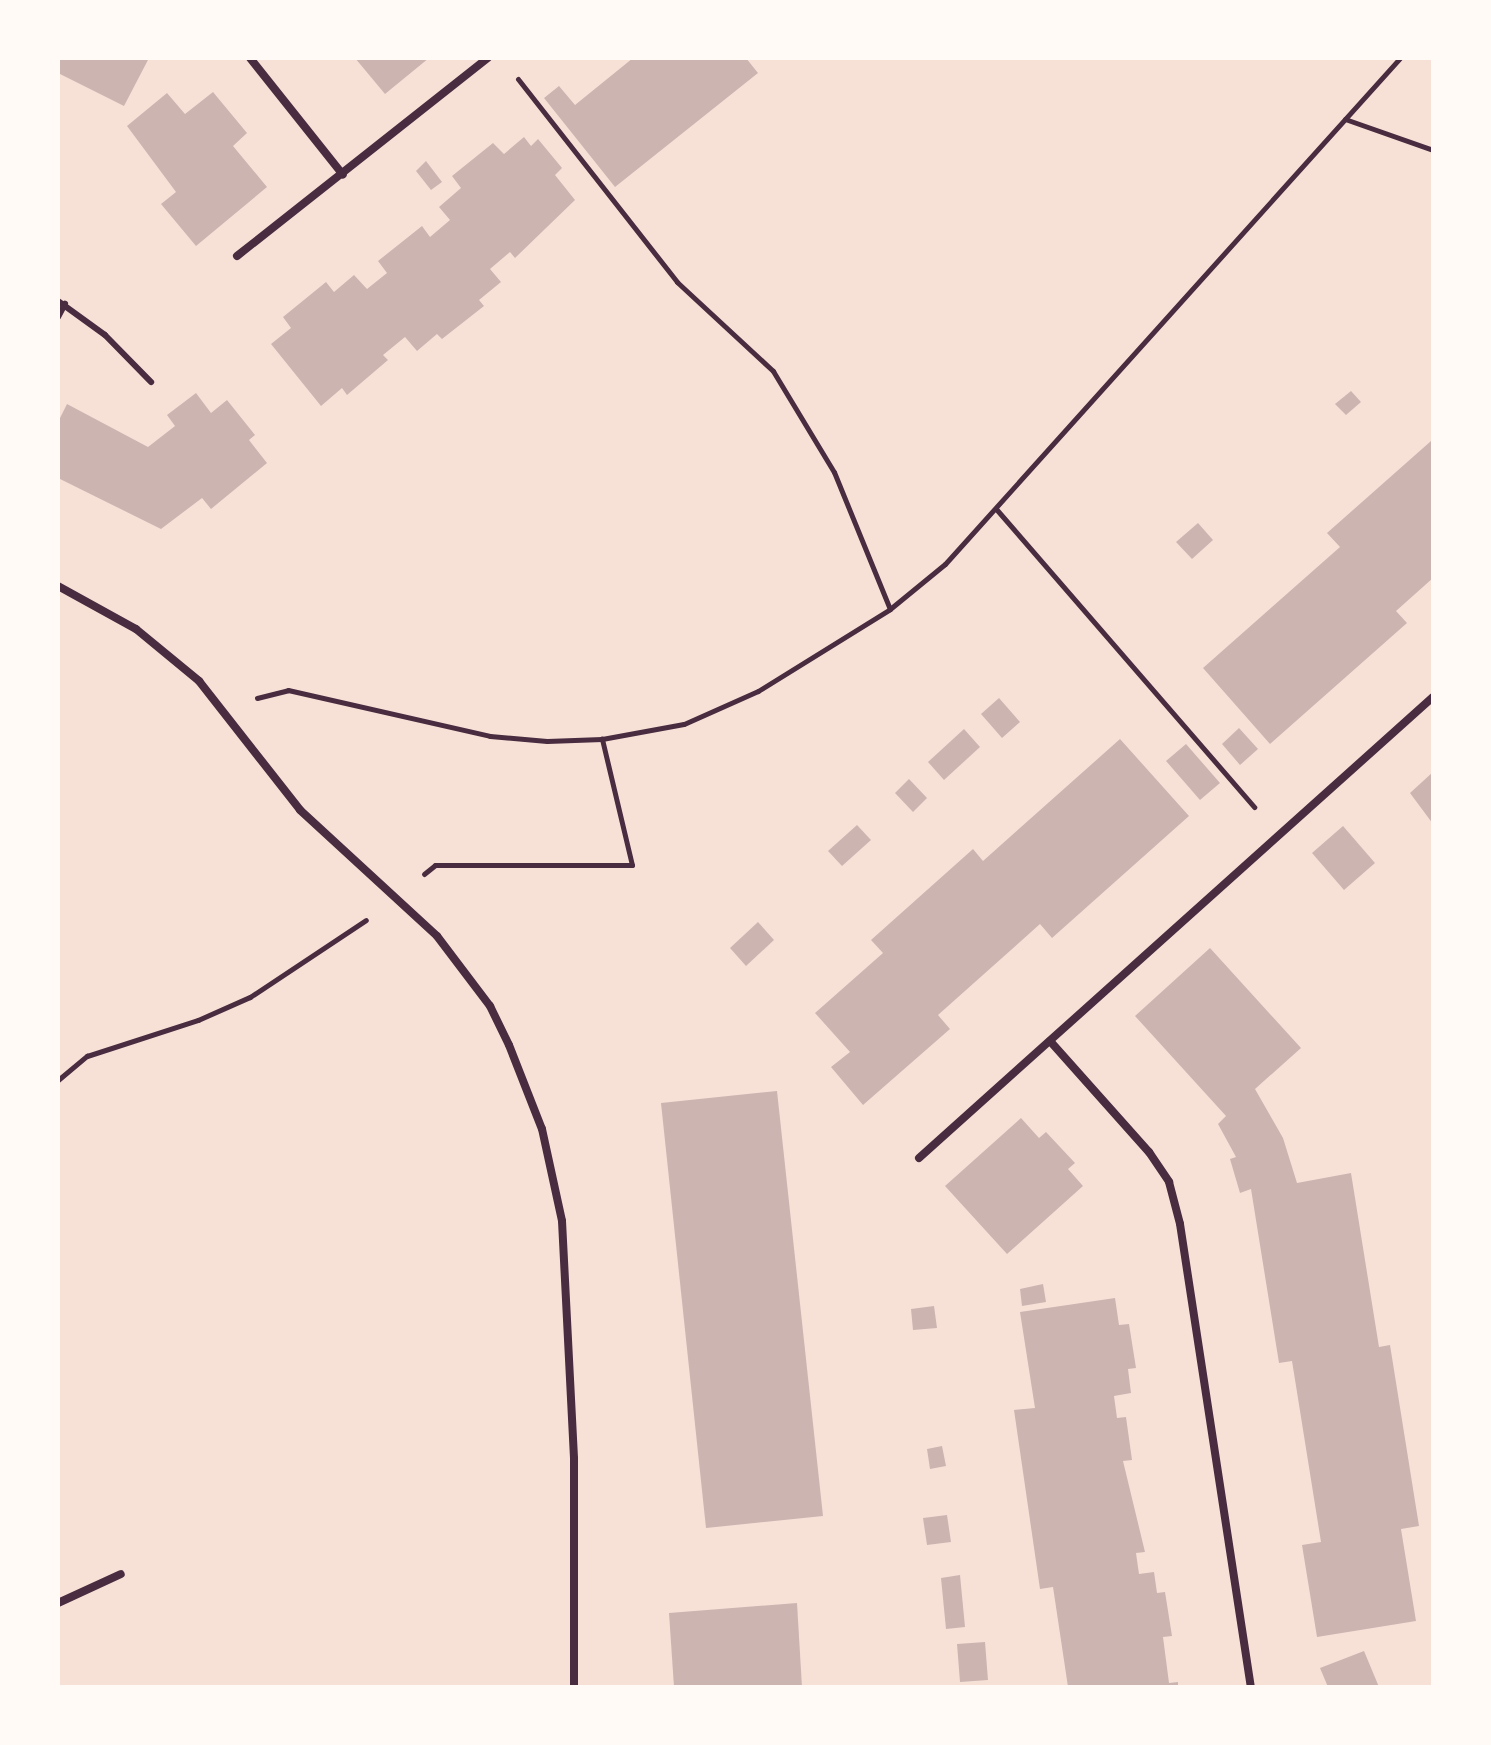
<!DOCTYPE html>
<style>
body{margin:0}
#map{position:relative;width:1491px;height:1745px;overflow:hidden;background:#f7e1d7;font-family:"Sofia Sans Condensed",sans-serif}
div>[style]{position:absolute}
.building>*{inset:0;background:#ccb4b1}
.path>*{height:5px;margin:-2.5px;padding:0 2.5px;transform-origin:2.5px;border-radius:2.5px;background:#4a2c40}
.service>*{height:6px;margin:-3px;padding:0 3px;transform-origin:3px;border-radius:3px;background:#4a2c40}
.minor>*{height:8px;margin:-4px;padding:0 4px;transform-origin:4px;border-radius:4px;background:#4a2c40}
span{translate:-50% -50%;white-space:nowrap;text-align:center;line-height:1.15;-webkit-text-stroke:8px #fffaf5;paint-order:stroke}
.frame{position:absolute;inset:0;border:60px solid #fffaf5;pointer-events:none}
</style>
<div id="map">
<div class="building">
<div style="clip-path:polygon(58px 58px,149px 58px,124px 106px,58px 73px)"></div>
<div style="clip-path:polygon(355px 58px,429px 58px,385px 94px)"></div>
<div style="clip-path:polygon(633px 58px,746px 58px,758px 73px,615px 187px,544px 98px,559px 86px,575px 105px)"></div>
<div style="clip-path:polygon(213px 92px,247px 133px,233px 146px,267px 187px,196px 246px,161px 204px,176px 192px,127px 126px,167px 93px,185px 114px)"></div>
<div style="clip-path:polygon(524px 137px,531px 146px,538px 139px,562px 168px,555px 175px,575px 200px,515px 258px,510px 252px,490px 269px,501px 282px,479px 300px,484px 306px,442px 339px,437px 334px,417px 351px,405px 337px,383px 355px,388px 360px,347px 395px,342px 388px,321px 406px,271px 344px,291px 328px,283px 317px,326px 282px,334px 292px,354px 275px,367px 289px,387px 273px,378px 261px,422px 226px,430px 237px,450px 220px,439px 207px,461px 188px,452px 176px,493px 143px,504px 154px)"></div>
<div style="clip-path:polygon(426px 161px,442px 182px,431px 190px,416px 171px)"></div>
<div style="clip-path:polygon(1351px 391px,1361px 402px,1346px 415px,1335px 404px)"></div>
<div style="clip-path:polygon(196px 393px,211px 413px,227px 400px,255px 435px,249px 440px,267px 463px,211px 509px,202px 498px,161px 529px,58px 478px,58px 422px,67px 404px,148px 447px,175px 426px,167px 415px)"></div>
<div style="clip-path:polygon(1431px 441px,1433px 578px,1396px 611px,1407px 623px,1270px 744px,1203px 668px,1340px 547px,1327px 533px)"></div>
<div style="clip-path:polygon(1198px 523px,1213px 540px,1192px 559px,1176px 542px)"></div>
<div style="clip-path:polygon(999px 698px,1020px 722px,1002px 738px,981px 714px)"></div>
<div style="clip-path:polygon(1239px 728px,1258px 749px,1240px 765px,1222px 744px)"></div>
<div style="clip-path:polygon(964px 729px,980px 747px,944px 780px,928px 762px)"></div>
<div style="clip-path:polygon(1120px 739px,1189px 816px,1052px 938px,1040px 924px,938px 1015px,950px 1029px,863px 1105px,831px 1067px,850px 1052px,815px 1013px,883px 953px,871px 940px,973px 849px,983px 861px)"></div>
<div style="clip-path:polygon(1186px 744px,1220px 783px,1200px 800px,1166px 761px)"></div>
<div style="clip-path:polygon(1433px 772px,1433px 824px,1410px 793px)"></div>
<div style="clip-path:polygon(909px 779px,927px 798px,913px 812px,895px 793px)"></div>
<div style="clip-path:polygon(857px 825px,871px 840px,842px 866px,828px 851px)"></div>
<div style="clip-path:polygon(1343px 826px,1375px 863px,1344px 890px,1312px 853px)"></div>
<div style="clip-path:polygon(758px 922px,774px 940px,746px 966px,730px 948px)"></div>
<div style="clip-path:polygon(1210px 948px,1301px 1048px,1255px 1089px,1283px 1138px,1297px 1183px,1351px 1173px,1379px 1347px,1390px 1345px,1419px 1526px,1401px 1529px,1416px 1621px,1317px 1637px,1302px 1545px,1321px 1542px,1292px 1361px,1279px 1363px,1251px 1189px,1240px 1193px,1230px 1159px,1236px 1157px,1218px 1124px,1226px 1116px,1135px 1016px)"></div>
<div style="clip-path:polygon(777px 1091px,823px 1516px,706px 1528px,661px 1103px)"></div>
<div style="clip-path:polygon(1021px 1118px,1039px 1138px,1046px 1132px,1075px 1163px,1068px 1169px,1083px 1186px,1007px 1254px,945px 1186px)"></div>
<div style="clip-path:polygon(1043px 1284px,1046px 1302px,1022px 1306px,1020px 1289px)"></div>
<div style="clip-path:polygon(1115px 1298px,1119px 1325px,1129px 1324px,1136px 1368px,1128px 1369px,1131px 1393px,1114px 1396px,1117px 1418px,1126px 1417px,1132px 1460px,1123px 1461px,1145px 1552px,1136px 1553px,1139px 1574px,1154px 1572px,1157px 1593px,1165px 1592px,1172px 1636px,1163px 1637px,1169px 1683px,1178px 1682px,1178px 1687px,1068px 1687px,1053px 1587px,1040px 1589px,1014px 1410px,1035px 1408px,1020px 1312px)"></div>
<div style="clip-path:polygon(934px 1306px,937px 1328px,913px 1330px,911px 1309px)"></div>
<div style="clip-path:polygon(942px 1446px,946px 1466px,930px 1469px,927px 1449px)"></div>
<div style="clip-path:polygon(947px 1515px,951px 1542px,927px 1545px,923px 1518px)"></div>
<div style="clip-path:polygon(960px 1575px,965px 1627px,946px 1629px,941px 1578px)"></div>
<div style="clip-path:polygon(797px 1603px,802px 1687px,674px 1687px,669px 1613px)"></div>
<div style="clip-path:polygon(985px 1642px,988px 1680px,960px 1682px,957px 1644px)"></div>
<div style="clip-path:polygon(1364px 1651px,1379px 1687px,1328px 1687px,1320px 1668px)"></div>
</div>
<div class="path">
<div style="left:518px;top:79px;width:258px;rotate:51.9deg"></div>
<div style="left:677px;top:282px;width:131px;rotate:42.8deg"></div>
<div style="left:773px;top:371px;width:118px;rotate:58.9deg"></div>
<div style="left:834px;top:472px;width:148px;rotate:67.8deg"></div>
<div style="left:1345px;top:119px;width:93px;rotate:19.4deg"></div>
<div style="left:997px;top:510px;width:393px;rotate:49.1deg"></div>
<div style="left:257px;top:698px;width:32px;rotate:-14deg"></div>
<div style="left:288px;top:690px;width:207px;rotate:12.8deg"></div>
<div style="left:490px;top:736px;width:57px;rotate:5deg"></div>
<div style="left:547px;top:741px;width:55px;rotate:-2.1deg"></div>
<div style="left:602px;top:739px;width:83px;rotate:-10.4deg"></div>
<div style="left:684px;top:724px;width:81px;rotate:-24deg"></div>
<div style="left:758px;top:691px;width:155px;rotate:-31.8deg"></div>
<div style="left:890px;top:609px;width:71px;rotate:-39.3deg"></div>
<div style="left:945px;top:564px;width:680px;rotate:-48.04deg"></div>
<div style="left:424px;top:874px;width:14px;rotate:-39deg"></div>
<div style="left:435px;top:865px;width:197px"></div>
<div style="left:632px;top:865px;width:130px;rotate:-103.4deg"></div>
<div style="left:58px;top:1080px;width:38px;rotate:-40deg"></div>
<div style="left:87px;top:1056px;width:117px;rotate:-18deg"></div>
<div style="left:198px;top:1020px;width:57px;rotate:-23.9deg"></div>
<div style="left:250px;top:997px;width:139px;rotate:-33.6deg"></div>
</div>
<div class="service">
<div style="left:58px;top:301px;width:58px;rotate:35.9deg"></div>
<div style="left:105px;top:335px;width:66px;rotate:45.6deg"></div>
<div style="left:58px;top:317px;width:15px;rotate:-62deg"></div>
</div>
<div class="minor">
<div style="left:250px;top:58px;width:149px;rotate:51.5deg"></div>
<div style="left:237px;top:256px;width:320px;rotate:-38.3deg"></div>
<div style="left:58px;top:586px;width:89px;rotate:28.9deg"></div>
<div style="left:136px;top:629px;width:82px;rotate:39.5deg"></div>
<div style="left:199px;top:681px;width:164px;rotate:51.9deg"></div>
<div style="left:300px;top:810px;width:186px;rotate:42.6deg"></div>
<div style="left:437px;top:936px;width:88px;rotate:52.9deg"></div>
<div style="left:490px;top:1006px;width:43px;rotate:64deg"></div>
<div style="left:509px;top:1045px;width:90px;rotate:68.6deg"></div>
<div style="left:542px;top:1129px;width:94px;rotate:77.7deg"></div>
<div style="left:562px;top:1221px;width:238px;rotate:87.1deg"></div>
<div style="left:574px;top:1459px;width:228px;rotate:90deg"></div>
<div style="left:1050px;top:1041px;width:149px;rotate:48.3deg"></div>
<div style="left:1149px;top:1152px;width:36px;rotate:56deg"></div>
<div style="left:1169px;top:1182px;width:43px;rotate:75.3deg"></div>
<div style="left:1180px;top:1224px;width:468px;rotate:81.3deg"></div>
<div style="left:919px;top:1158px;width:690px;rotate:-41.89deg"></div>
<div style="left:58px;top:1603px;width:69px;rotate:-24.7deg"></div>
</div>
<div class="frame"></div>
</div>
